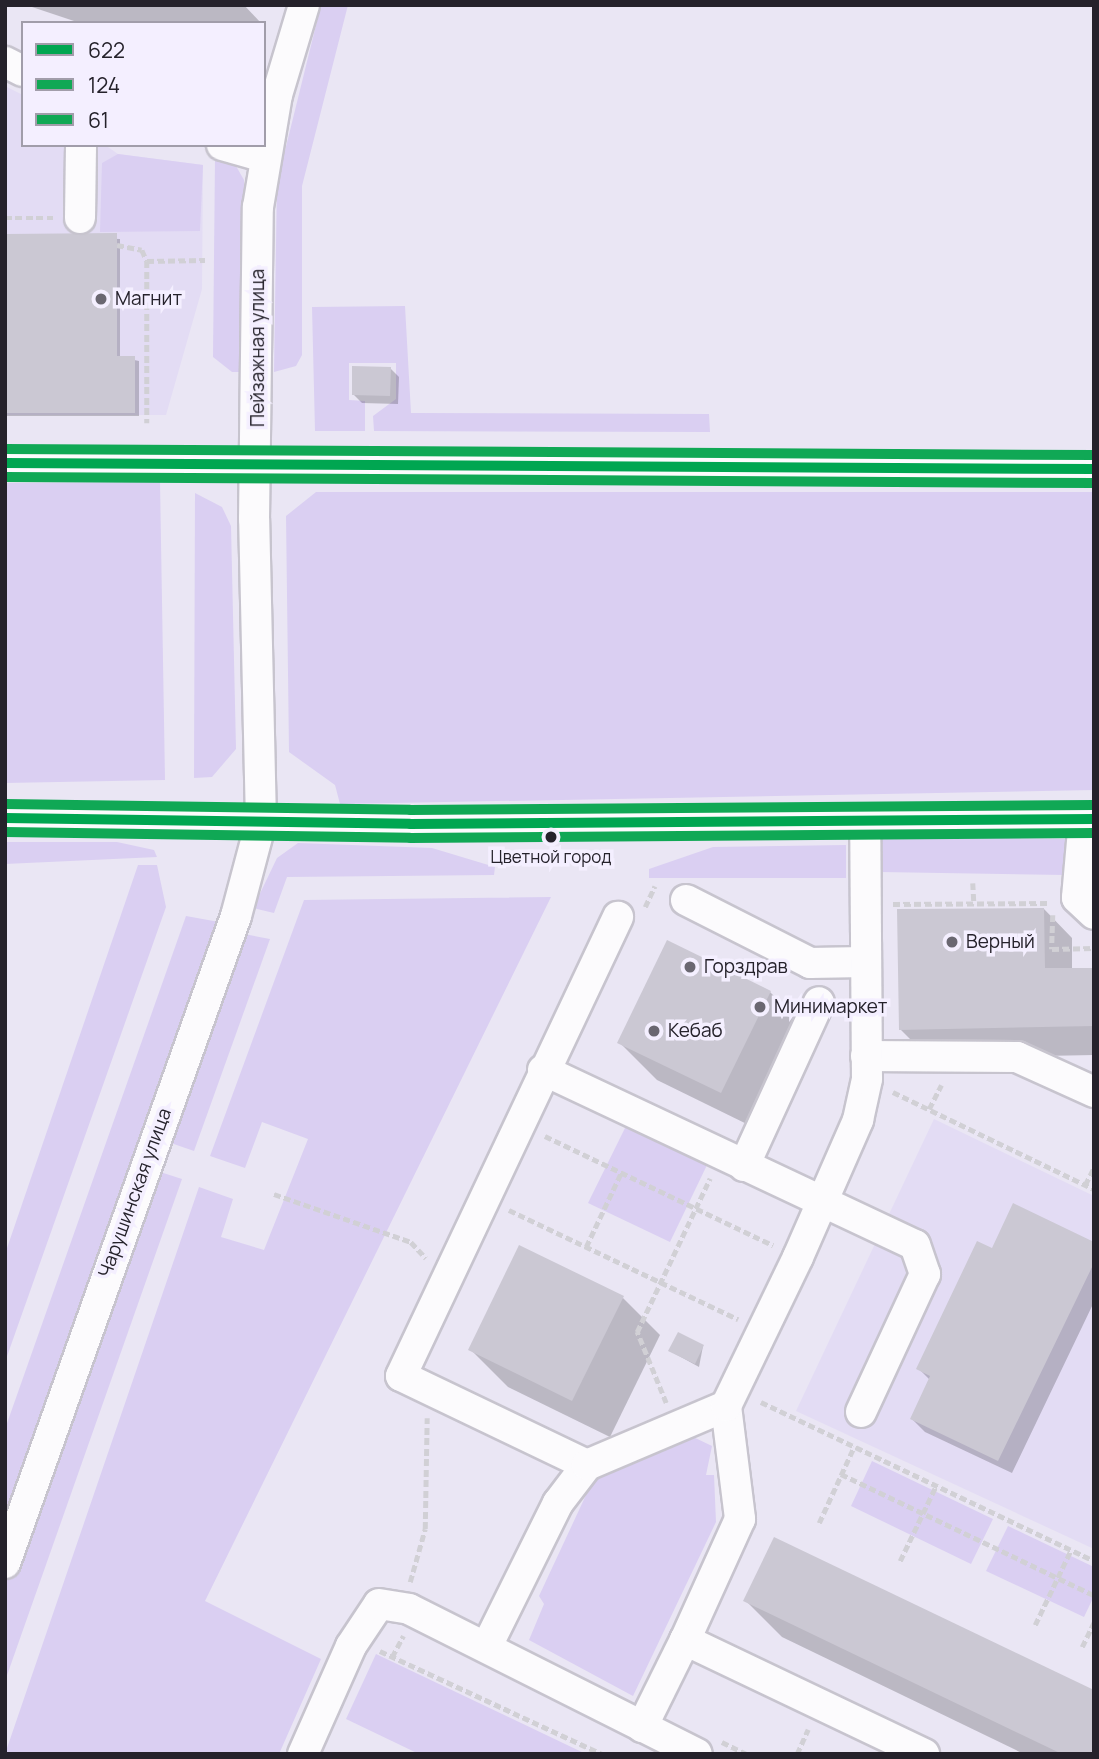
<!DOCTYPE html>
<meta charset="utf-8">
<style>
body{margin:0}
#map{position:relative;width:1099px;height:1759px;overflow:hidden;background:#eae6f4;font-family:Manrope,sans-serif}
div>[style]{position:absolute}
.built>*{inset:0;background:#e3dcf4}
.green>*{inset:0;background:#dacff2}
.shadow>*{inset:0;background:#0003}
.building>*{inset:0;background:#cbc8d3}
.path>*{height:4.5px;margin-top:-2.25px;transform-origin:0;background:repeating-linear-gradient(90deg,#d1d0d5 0 7px,transparent 0 10.5px)}
.roads{filter:drop-shadow(2px 0 #c7c4ce) drop-shadow(-2px 0 #c7c4ce) drop-shadow(0 2px #c7c4ce) drop-shadow(0 -2px #c7c4ce)}
.minor>*{height:30px;margin:-15px;padding:0 15px;transform-origin:15px;border-radius:15px;background:#fcfbfd}
.bus-1>*{height:10px;margin:-5px;padding:0 5px;transform-origin:5px;border-radius:5px;background:#00a651}
.bus-2>*{height:10px;margin:-5px;padding:0 5px;transform-origin:5px;border-radius:5px;background:#10a855}
.bus-3>*{height:10px;margin:-5px;padding:0 5px;transform-origin:5px;border-radius:5px;background:#10a855}
.dots>*{width:19px;height:19px;translate:-50% -50%;box-sizing:border-box;border:4px solid #f4efff;border-radius:50%}
span{translate:-50% -50%;white-space:nowrap;text-align:center;line-height:1.15;-webkit-text-stroke:7px #f4efff;paint-order:stroke}
.bus-label{font-size:17px;color:#25222b}
.poi-label{font-size:19px;color:#25222b}
.left{translate:0 -50%;text-align:left}
.street-label{font-size:19px;color:#25222b}
.frame{position:absolute;inset:0;border:7px solid #25222b;pointer-events:none}
.legend{position:absolute;left:21px;top:21px;width:245px;height:126px;box-sizing:border-box;background:#f4efff;border:2px solid #a19daa;margin:0;padding:9px 12px;list-style:none;font-size:21px;color:#25222b}
.legend li{display:flex;align-items:center;gap:14px;height:35px}
.legend b{width:35px;border:2px solid #a19daa}
</style>
<div id="map">
<div class="built">
<div style="clip-path:polygon(5px 86px,23px 95px,23px 145px,105px 145px,118px 154px,203px 165px,202px 289px,166px 415px,5px 415px)"></div>
<div style="clip-path:polygon(934px 1119px,1094px 1196px,1094px 1549px,796px 1411px)"></div>
</div>
<div class="green">
<div style="clip-path:polygon(321px 5px,348px 5px,302px 186px,302px 355px,296px 366px,274px 372px,277px 183px)"></div>
<div style="clip-path:polygon(118px 154px,203px 165px,200px 231px,100px 232px,102px 163px)"></div>
<div style="clip-path:polygon(215px 159px,236px 166px,244px 180px,244px 372px,232px 372px,213px 357px)"></div>
<div style="clip-path:polygon(405px 306px,411px 413px,709px 414px,710px 432px,374px 431px,373px 416px,396px 399px,396px 363px,349px 363px,349px 400px,365px 401px,365px 431px,315px 431px,312px 307px)"></div>
<div style="clip-path:polygon(160px 482px,165px 780px,5px 783px,5px 483px)"></div>
<div style="clip-path:polygon(316px 492px,1094px 492px,1094px 790px,340px 804px,335px 785px,289px 752px,286px 516px)"></div>
<div style="clip-path:polygon(195px 493px,222px 507px,231px 526px,236px 749px,212px 777px,194px 778px)"></div>
<div style="clip-path:polygon(880px 836px,1066px 839px,1065px 875px,880px 872px)"></div>
<div style="clip-path:polygon(5px 842px,117px 842px,154px 850px,157px 857px,5px 864px)"></div>
<div style="clip-path:polygon(298px 843px,432px 848px,495px 867px,494px 875px,287px 877px,274px 913px,253px 908px,277px 858px)"></div>
<div style="clip-path:polygon(846px 845px,846px 878px,649px 878px,649px 869px,713px 847px)"></div>
<div style="clip-path:polygon(138px 865px,157px 865px,166px 907px,5px 1362px,5px 1254px)"></div>
<div style="clip-path:polygon(551px 897px,205px 1601px,321px 1659px,279px 1754px,5px 1754px,199px 1187px,233px 1199px,221px 1237px,264px 1250px,308px 1139px,262px 1122px,245px 1168px,210px 1156px,304px 900px)"></div>
<div style="clip-path:polygon(186px 916px,219px 922px,5px 1529px,5px 1429px)"></div>
<div style="clip-path:polygon(244px 934px,270px 939px,194px 1151px,168px 1142px)"></div>
<div style="clip-path:polygon(626px 1126px,707px 1165px,670px 1242px,588px 1203px)"></div>
<div style="clip-path:polygon(154px 1170px,182px 1179px,5px 1681px,5px 1586px)"></div>
<div style="clip-path:polygon(687px 1434px,712px 1446px,706px 1475px,714px 1475px,716px 1522px,633px 1696px,529px 1640px,544px 1604px,539px 1596px,593px 1480px)"></div>
<div style="clip-path:polygon(872px 1461px,993px 1519px,971px 1564px,851px 1506px)"></div>
<div style="clip-path:polygon(1008px 1526px,1094px 1567px,1094px 1596px,1084px 1617px,986px 1571px)"></div>
<div style="clip-path:polygon(376px 1654px,586px 1754px,419px 1754px,346px 1719px)"></div>
</div>
<div class="shadow">
<div style="clip-path:polygon(26px 5px,244px 5px,261px 23px,80px 23px)"></div>
<div style="clip-path:polygon(5px 235px,120px 239px,120px 357px,139px 361px,139px 416px,5px 416px)"></div>
<div style="clip-path:polygon(390px 368px,399px 377px,398px 404px,362px 403px,353px 394px)"></div>
<div style="clip-path:polygon(1044px 909px,1072px 938px,1072px 969px,1094px 969px,1094px 1055px,929px 1058px,900px 1029px)"></div>
<div style="clip-path:polygon(770px 992px,808px 1030px,759px 1130px,657px 1080px,619px 1042px)"></div>
<div style="clip-path:polygon(1094px 1244px,1094px 1302px,1012px 1473px,925px 1432px,912px 1419px,930px 1380px,918px 1368px)"></div>
<div style="clip-path:polygon(623px 1298px,660px 1335px,610px 1437px,508px 1387px,470px 1349px)"></div>
<div style="clip-path:polygon(703px 1346px,699px 1367px,670px 1351px)"></div>
<div style="clip-path:polygon(745px 1600px,1094px 1754px,1024px 1754px,782px 1637px)"></div>
</div>
<div class="building">
<div style="clip-path:polygon(117px 233px,117px 356px,135px 356px,135px 413px,5px 413px,5px 234px)"></div>
<div style="clip-path:polygon(352px 366px,391px 367px,390px 396px,352px 395px)"></div>
<div style="clip-path:polygon(1044px 908px,1045px 968px,1094px 968px,1094px 1026px,899px 1030px,897px 909px)"></div>
<div style="clip-path:polygon(667px 940px,771px 991px,721px 1093px,617px 1043px)"></div>
<div style="clip-path:polygon(1013px 1203px,1094px 1242px,1094px 1263px,998px 1461px,910px 1419px,930px 1376px,916px 1369px,977px 1241px,992px 1248px)"></div>
<div style="clip-path:polygon(519px 1245px,624px 1296px,572px 1401px,468px 1350px)"></div>
<div style="clip-path:polygon(678px 1332px,704px 1345px,695px 1364px,668px 1351px)"></div>
<div style="clip-path:polygon(774px 1537px,1094px 1690px,1094px 1754px,1062px 1754px,743px 1601px)"></div>
</div>
<div class="path">
<div style="left:5px;top:218px;width:48px"></div>
<div style="left:117px;top:245px;width:25px;rotate:11deg"></div>
<div style="left:142px;top:250px;width:12px;rotate:66deg"></div>
<div style="left:147px;top:261px;width:162px;rotate:90deg"></div>
<div style="left:147px;top:261px;width:58px;rotate:-1deg"></div>
<div style="left:973px;top:883px;width:21px;rotate:87deg"></div>
<div style="left:893px;top:904px;width:156px;rotate:-0.4deg"></div>
<div style="left:645px;top:907px;width:23px;rotate:-65deg"></div>
<div style="left:1053px;top:915px;width:34px;rotate:92deg"></div>
<div style="left:1052px;top:949px;width:42px;rotate:-1.4deg"></div>
<div style="left:893px;top:1092px;width:223px;rotate:25.8deg"></div>
<div style="left:929px;top:1109px;width:27px;rotate:-63deg"></div>
<div style="left:545px;top:1136px;width:253px;rotate:25.6deg"></div>
<div style="left:1085px;top:1185px;width:20px;rotate:-63deg"></div>
<div style="left:274px;top:1194px;width:145px;rotate:19.3deg"></div>
<div style="left:411px;top:1242px;width:22px;rotate:47deg"></div>
<div style="left:509px;top:1210px;width:254px;rotate:25.5deg"></div>
<div style="left:586px;top:1247px;width:82px;rotate:-64.7deg"></div>
<div style="left:761px;top:1402px;width:369px;rotate:25.5deg"></div>
<div style="left:666px;top:1403px;width:77px;rotate:-112.2deg"></div>
<div style="left:637px;top:1332px;width:170px;rotate:-64.6deg"></div>
<div style="left:841px;top:1474px;width:280px;rotate:25.6deg"></div>
<div style="left:819px;top:1523px;width:84px;rotate:-65.3deg"></div>
<div style="left:900px;top:1561px;width:83px;rotate:-64.4deg"></div>
<div style="left:410px;top:1582px;width:55px;rotate:-74.2deg"></div>
<div style="left:425px;top:1529px;width:111px;rotate:-89deg"></div>
<div style="left:1035px;top:1625px;width:83px;rotate:-64.4deg"></div>
<div style="left:1082px;top:1647px;width:28px;rotate:-64deg"></div>
<div style="left:380px;top:1651px;width:245px;rotate:24.9deg"></div>
<div style="left:392px;top:1657px;width:24px;rotate:-62deg"></div>
<div style="left:722px;top:1742px;width:28px;rotate:26deg"></div>
<div style="left:797px;top:1754px;width:27px;rotate:-66deg"></div>
</div>
<div class="roads">
<div class="minor">
<div style="left:5px;top:62px;width:20px;rotate:27deg"></div>
<div style="left:222px;top:145px;width:44px;rotate:15.9deg"></div>
<div style="left:80px;top:218px;width:73px;rotate:-89.2deg"></div>
<div style="left:5px;top:463px;width:1089px;rotate:0.32deg"></div>
<div style="left:5px;top:818px;width:405px;rotate:0.8deg"></div>
<div style="left:410px;top:824px;width:684px;rotate:-0.42deg"></div>
<div style="left:1084px;top:819px;width:79px;rotate:95.1deg"></div>
<div style="left:1077px;top:898px;width:23px;rotate:43deg"></div>
<div style="left:686px;top:900px;width:139px;rotate:26.9deg"></div>
<div style="left:810px;top:963px;width:54px;rotate:-1.1deg"></div>
<div style="left:866px;top:1056px;width:151px;rotate:0.4deg"></div>
<div style="left:1017px;top:1057px;width:85px;rotate:24.4deg"></div>
<div style="left:543px;top:1070px;width:411px;rotate:25.2deg"></div>
<div style="left:915px;top:1245px;width:31px;rotate:71deg"></div>
<div style="left:925px;top:1274px;width:152px;rotate:114.9deg"></div>
<div style="left:744px;top:1166px;width:180px;rotate:-65.4deg"></div>
<div style="left:726px;top:1406px;width:114px;rotate:82.9deg"></div>
<div style="left:740px;top:1519px;width:133px;rotate:114.4deg"></div>
<div style="left:685px;top:1640px;width:265px;rotate:25.5deg"></div>
<div style="left:587px;top:1465px;width:206px;rotate:-154.4deg"></div>
<div style="left:401px;top:1376px;width:508px;rotate:-64.7deg"></div>
<div style="left:5px;top:1563px;width:687px;rotate:-70.35deg"></div>
<div style="left:236px;top:916px;width:97px;rotate:-75.1deg"></div>
<div style="left:261px;top:822px;width:303px;rotate:-91.3deg"></div>
<div style="left:254px;top:519px;width:312px;rotate:-89.3deg"></div>
<div style="left:258px;top:207px;width:114px;rotate:-80.4deg"></div>
<div style="left:277px;top:95px;width:94px;rotate:-73.3deg"></div>
<div style="left:487px;top:1646px;width:160px;rotate:-63.6deg"></div>
<div style="left:558px;top:1503px;width:48px;rotate:-52.7deg"></div>
<div style="left:587px;top:1465px;width:151px;rotate:-23deg"></div>
<div style="left:726px;top:1406px;width:165px;rotate:-64.2deg"></div>
<div style="left:798px;top:1257px;width:150px;rotate:-66.3deg"></div>
<div style="left:858px;top:1120px;width:42px;rotate:-77.6deg"></div>
<div style="left:867px;top:1079px;width:258px;rotate:-90.4deg"></div>
<div style="left:642px;top:1727px;width:97px;rotate:-63.7deg"></div>
<div style="left:303px;top:1754px;width:118px;rotate:-66deg"></div>
<div style="left:351px;top:1646px;width:50px;rotate:-56.3deg"></div>
<div style="left:379px;top:1604px;width:30px;rotate:9deg"></div>
<div style="left:409px;top:1609px;width:322px;rotate:26.7deg"></div>
</div>
</div>
<div class="bus-1">
<div style="left:5px;top:463px;width:1089px;rotate:0.32deg"></div>
<div style="left:5px;top:818px;width:405px;rotate:0.8deg"></div>
<div style="left:410px;top:824px;width:684px;rotate:-0.42deg"></div>
</div>
<div class="bus-2">
<div style="left:5px;top:477px;width:1089px;rotate:0.32deg"></div>
<div style="left:5px;top:832px;width:405px;rotate:0.8deg"></div>
<div style="left:410px;top:838px;width:684px;rotate:-0.42deg"></div>
</div>
<div class="bus-3">
<div style="left:5px;top:449px;width:1089px;rotate:0.32deg"></div>
<div style="left:5px;top:804px;width:405px;rotate:0.8deg"></div>
<div style="left:410px;top:810px;width:684px;rotate:-0.42deg"></div>
</div>
<div class="dots">
<div style="left:101px;top:299px;background:#6a6771"></div>
<div style="left:551px;top:837px;background:#25222b"></div>
<div style="left:952px;top:942px;background:#6a6771"></div>
<div style="left:690px;top:967px;background:#6a6771"></div>
<div style="left:760px;top:1007px;background:#6a6771"></div>
<div style="left:654px;top:1031px;background:#6a6771"></div>
</div>
<div class="bus-label">
<span style="left:551px;top:857px">Цветной город</span>
</div>
<div class="poi-label">
<span class="left" style="left:115px;top:299px">Магнит</span>
<span class="left" style="left:966px;top:942px">Верный</span>
<span class="left" style="left:704px;top:967px">Горздрав</span>
<span class="left" style="left:774px;top:1007px">Минимаркет</span>
<span class="left" style="left:668px;top:1031px">Кебаб</span>
</div>
<div class="street-label">
<span style="left:258px;top:348px;rotate:-90deg">Пейзажная улица</span>
<span style="left:135px;top:1193px;rotate:-70deg">Чарушинская улица</span>
</div>
<div class="frame"></div>
<ul class="legend">
<li><b style="height:9px;background:#00a651"></b>622</li>
<li><b style="height:9px;background:#10a855"></b>124</li>
<li><b style="height:9px;background:#10a855"></b>61</li>
</ul>
</div>
